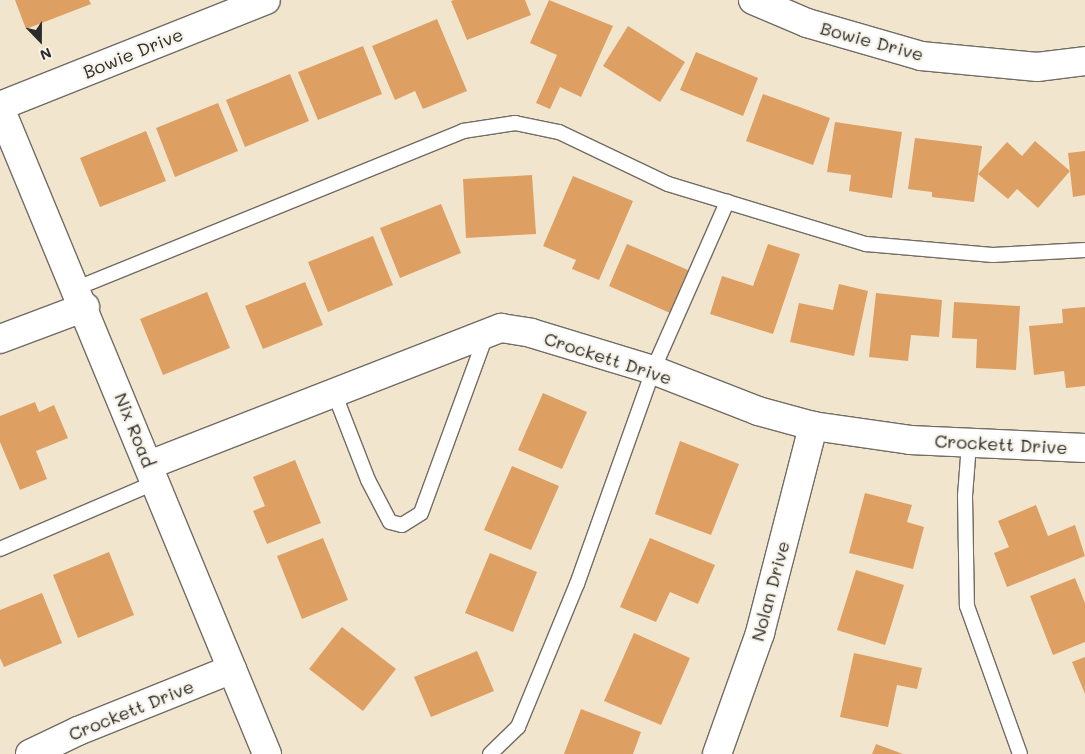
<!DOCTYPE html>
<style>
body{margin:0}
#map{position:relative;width:1085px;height:754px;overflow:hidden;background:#f2e5ce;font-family:Mali,sans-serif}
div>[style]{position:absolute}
.building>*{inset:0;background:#de9f63}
.roads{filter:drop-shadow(1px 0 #716c64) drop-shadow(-1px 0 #716c64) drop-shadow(0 1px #716c64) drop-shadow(0 -1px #716c64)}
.service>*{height:14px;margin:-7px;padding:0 7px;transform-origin:7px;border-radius:7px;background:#fff}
.minor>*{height:28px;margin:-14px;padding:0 14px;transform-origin:14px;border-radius:14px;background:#fff}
.tertiary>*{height:28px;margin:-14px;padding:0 14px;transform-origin:14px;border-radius:14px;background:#fff}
span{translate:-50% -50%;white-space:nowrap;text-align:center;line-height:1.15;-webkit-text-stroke:4.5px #f7f3e8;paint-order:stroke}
.street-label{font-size:18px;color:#2b2b2b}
.north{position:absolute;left:15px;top:15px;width:50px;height:50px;-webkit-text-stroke:4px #f7f3e8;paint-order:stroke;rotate:158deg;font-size:14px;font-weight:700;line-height:20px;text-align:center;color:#2b2b2b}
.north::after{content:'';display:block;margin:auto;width:18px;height:22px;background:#2b2b2b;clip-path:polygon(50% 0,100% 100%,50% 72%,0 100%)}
</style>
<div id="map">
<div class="building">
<div style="clip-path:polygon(15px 0,89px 0,91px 4px,26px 29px)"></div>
<div style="clip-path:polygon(454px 0,525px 0,531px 15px,467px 40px,451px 1px)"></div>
<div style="clip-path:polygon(549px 0,613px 26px,581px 97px,560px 87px,550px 109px,536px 103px,557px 55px,530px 43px)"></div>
<div style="clip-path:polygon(437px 19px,467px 91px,423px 109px,415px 91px,395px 100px,372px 46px)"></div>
<div style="clip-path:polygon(628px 26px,685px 62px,660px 102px,603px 66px)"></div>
<div style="clip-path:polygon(363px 46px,382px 94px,318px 120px,298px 72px)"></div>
<div style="clip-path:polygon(696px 52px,758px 78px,743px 116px,680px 90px)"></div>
<div style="clip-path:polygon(290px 74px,309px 121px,245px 147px,226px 100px)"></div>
<div style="clip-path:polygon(763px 94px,830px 118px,813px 165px,746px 141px)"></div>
<div style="clip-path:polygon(218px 103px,238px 151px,175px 177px,156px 128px)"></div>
<div style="clip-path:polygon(835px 122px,902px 132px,892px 198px,849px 191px,851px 175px,827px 172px)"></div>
<div style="clip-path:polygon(146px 131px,166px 181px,100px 207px,80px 158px)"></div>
<div style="clip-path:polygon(915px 138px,982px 146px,974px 202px,932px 197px,932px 192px,908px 189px)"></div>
<div style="clip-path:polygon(1035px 141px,1070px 171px,1038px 208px,1017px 189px,1008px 199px,978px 174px,1007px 142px,1022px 156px)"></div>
<div style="clip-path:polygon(1085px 151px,1085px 195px,1073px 197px,1068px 153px)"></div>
<div style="clip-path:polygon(532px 175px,536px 234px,466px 238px,463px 179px)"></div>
<div style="clip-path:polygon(573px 176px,633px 201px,599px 280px,572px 269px,576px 260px,543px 246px)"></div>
<div style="clip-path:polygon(441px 204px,461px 253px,400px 278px,380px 228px)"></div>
<div style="clip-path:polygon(373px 236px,393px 285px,328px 312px,308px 262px)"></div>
<div style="clip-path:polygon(627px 244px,688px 270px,670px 313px,609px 286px)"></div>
<div style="clip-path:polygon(768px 244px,800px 254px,773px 334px,710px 314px,722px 276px,753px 286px)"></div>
<div style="clip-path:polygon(305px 282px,323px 325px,263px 349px,245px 306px)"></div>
<div style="clip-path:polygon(839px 284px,868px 291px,854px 356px,790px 342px,799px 303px,833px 310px)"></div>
<div style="clip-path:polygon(207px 292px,230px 348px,163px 375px,140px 319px)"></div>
<div style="clip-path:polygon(876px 293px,942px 300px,939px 337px,911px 335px,908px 361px,869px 357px)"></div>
<div style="clip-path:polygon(954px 302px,1020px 306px,1016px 370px,976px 368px,977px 339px,952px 338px)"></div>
<div style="clip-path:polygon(1085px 307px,1085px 386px,1066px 388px,1064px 371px,1034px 375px,1029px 326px,1063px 323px,1062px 309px)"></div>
<div style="clip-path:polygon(543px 393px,587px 412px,562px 469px,518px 450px)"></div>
<div style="clip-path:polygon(35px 402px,39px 412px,54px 405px,68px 438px,36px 451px,47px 479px,20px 490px,0 442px,0 416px)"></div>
<div style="clip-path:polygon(680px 441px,739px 464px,711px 535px,655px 514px)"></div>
<div style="clip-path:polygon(295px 460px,321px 523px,267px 544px,253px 511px,265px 506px,253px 477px)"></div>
<div style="clip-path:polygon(512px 466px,559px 486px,531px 550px,484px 530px)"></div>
<div style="clip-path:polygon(865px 493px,912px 505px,907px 522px,924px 527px,913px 569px,849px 553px)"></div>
<div style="clip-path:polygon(1036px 505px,1048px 536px,1075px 525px,1085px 556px,1007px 587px,994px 553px,1009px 547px,998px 521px)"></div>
<div style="clip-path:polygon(323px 538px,348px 600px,302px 619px,277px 556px)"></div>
<div style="clip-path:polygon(650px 538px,715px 565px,698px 604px,670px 592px,656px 622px,620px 607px)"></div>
<div style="clip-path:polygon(109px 552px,134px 615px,78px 638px,53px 575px)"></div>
<div style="clip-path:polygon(490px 553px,537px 572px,513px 632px,465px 613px)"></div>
<div style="clip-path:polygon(856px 570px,904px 585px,885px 645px,837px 630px)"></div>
<div style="clip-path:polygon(1075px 578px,1085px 603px,1085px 642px,1053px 655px,1030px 596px)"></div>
<div style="clip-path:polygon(42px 593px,62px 643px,4px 667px,0 658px,0 610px)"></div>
<div style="clip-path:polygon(342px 627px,396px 669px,363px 711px,309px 669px)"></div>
<div style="clip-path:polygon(634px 633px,690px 658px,661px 725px,604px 701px)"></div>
<div style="clip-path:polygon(477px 651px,494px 691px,431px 717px,414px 677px)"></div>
<div style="clip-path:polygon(854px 653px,922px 668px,917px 689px,897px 685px,888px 727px,840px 717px)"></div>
<div style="clip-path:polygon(1085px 657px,1085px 694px,1072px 662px)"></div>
<div style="clip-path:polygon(581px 709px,641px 732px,633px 754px,564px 754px)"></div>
<div style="clip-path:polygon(876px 744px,903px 754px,872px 754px)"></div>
</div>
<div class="roads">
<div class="service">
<div style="left:77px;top:288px;width:417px;rotate:-22.1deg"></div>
<div style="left:463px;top:131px;width:53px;rotate:-8.7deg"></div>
<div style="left:515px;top:123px;width:45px;rotate:11.6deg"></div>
<div style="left:559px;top:132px;width:121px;rotate:25.5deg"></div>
<div style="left:668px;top:184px;width:207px;rotate:16.9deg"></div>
<div style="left:866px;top:244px;width:127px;rotate:5deg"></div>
<div style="left:993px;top:255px;width:92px;rotate:-3.1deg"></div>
<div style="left:335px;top:395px;width:91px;rotate:68.8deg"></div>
<div style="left:368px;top:480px;width:47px;rotate:62.4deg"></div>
<div style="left:390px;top:522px;width:12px;rotate:14deg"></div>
<div style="left:402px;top:525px;width:22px;rotate:-32deg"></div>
<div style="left:421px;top:513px;width:189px;rotate:-69.9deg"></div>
<div style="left:969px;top:444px;width:52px;rotate:94.4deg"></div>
<div style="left:965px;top:496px;width:110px;rotate:89deg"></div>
<div style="left:967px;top:606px;width:157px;rotate:70.3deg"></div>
<div style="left:0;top:549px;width:170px;rotate:-23.2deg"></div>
<div style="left:490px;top:754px;width:39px;rotate:-44deg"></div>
<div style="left:518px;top:727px;width:155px;rotate:-67.6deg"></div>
<div style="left:577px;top:584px;width:227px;rotate:-70.4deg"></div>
<div style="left:653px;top:370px;width:184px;rotate:-66.2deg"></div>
</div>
<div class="minor">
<div style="left:753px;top:0;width:59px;rotate:23.1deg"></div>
<div style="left:807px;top:23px;width:119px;rotate:16.1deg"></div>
<div style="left:921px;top:56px;width:117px;rotate:5.4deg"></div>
<div style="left:1037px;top:67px;width:48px;rotate:-7.1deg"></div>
<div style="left:0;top:106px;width:286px;rotate:-21.7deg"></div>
<div style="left:0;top:339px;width:91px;rotate:-20.6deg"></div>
<div style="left:149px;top:465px;width:378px;rotate:-21.3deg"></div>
<div style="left:501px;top:328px;width:30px;rotate:9deg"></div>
<div style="left:531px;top:333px;width:127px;rotate:16.9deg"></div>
<div style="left:653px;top:370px;width:113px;rotate:21.3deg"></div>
<div style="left:758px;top:411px;width:57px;rotate:15.3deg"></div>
<div style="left:813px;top:426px;width:98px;rotate:8.2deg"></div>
<div style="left:910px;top:440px;width:175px;rotate:2.6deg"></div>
<div style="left:30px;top:754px;width:53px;rotate:-25.6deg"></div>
<div style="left:78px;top:731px;width:166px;rotate:-21.9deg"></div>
<div style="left:717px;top:754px;width:128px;rotate:-70.4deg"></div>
<div style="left:760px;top:633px;width:214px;rotate:-75.6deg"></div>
</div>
<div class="tertiary">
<div style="left:0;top:108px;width:699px;rotate:67.54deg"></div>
</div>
</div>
<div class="street-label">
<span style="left:872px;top:41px;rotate:15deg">Bowie Drive</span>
<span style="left:133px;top:53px;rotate:-22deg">Bowie Drive</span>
<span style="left:608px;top:358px;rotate:18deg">Crockett Drive</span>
<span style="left:135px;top:430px;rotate:68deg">Nix Road</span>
<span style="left:1001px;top:444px;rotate:3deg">Crockett Drive</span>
<span style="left:770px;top:591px;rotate:-75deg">Nolan Drive</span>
<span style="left:131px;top:710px;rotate:-22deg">Crockett Drive</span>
</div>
<div class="north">N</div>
</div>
